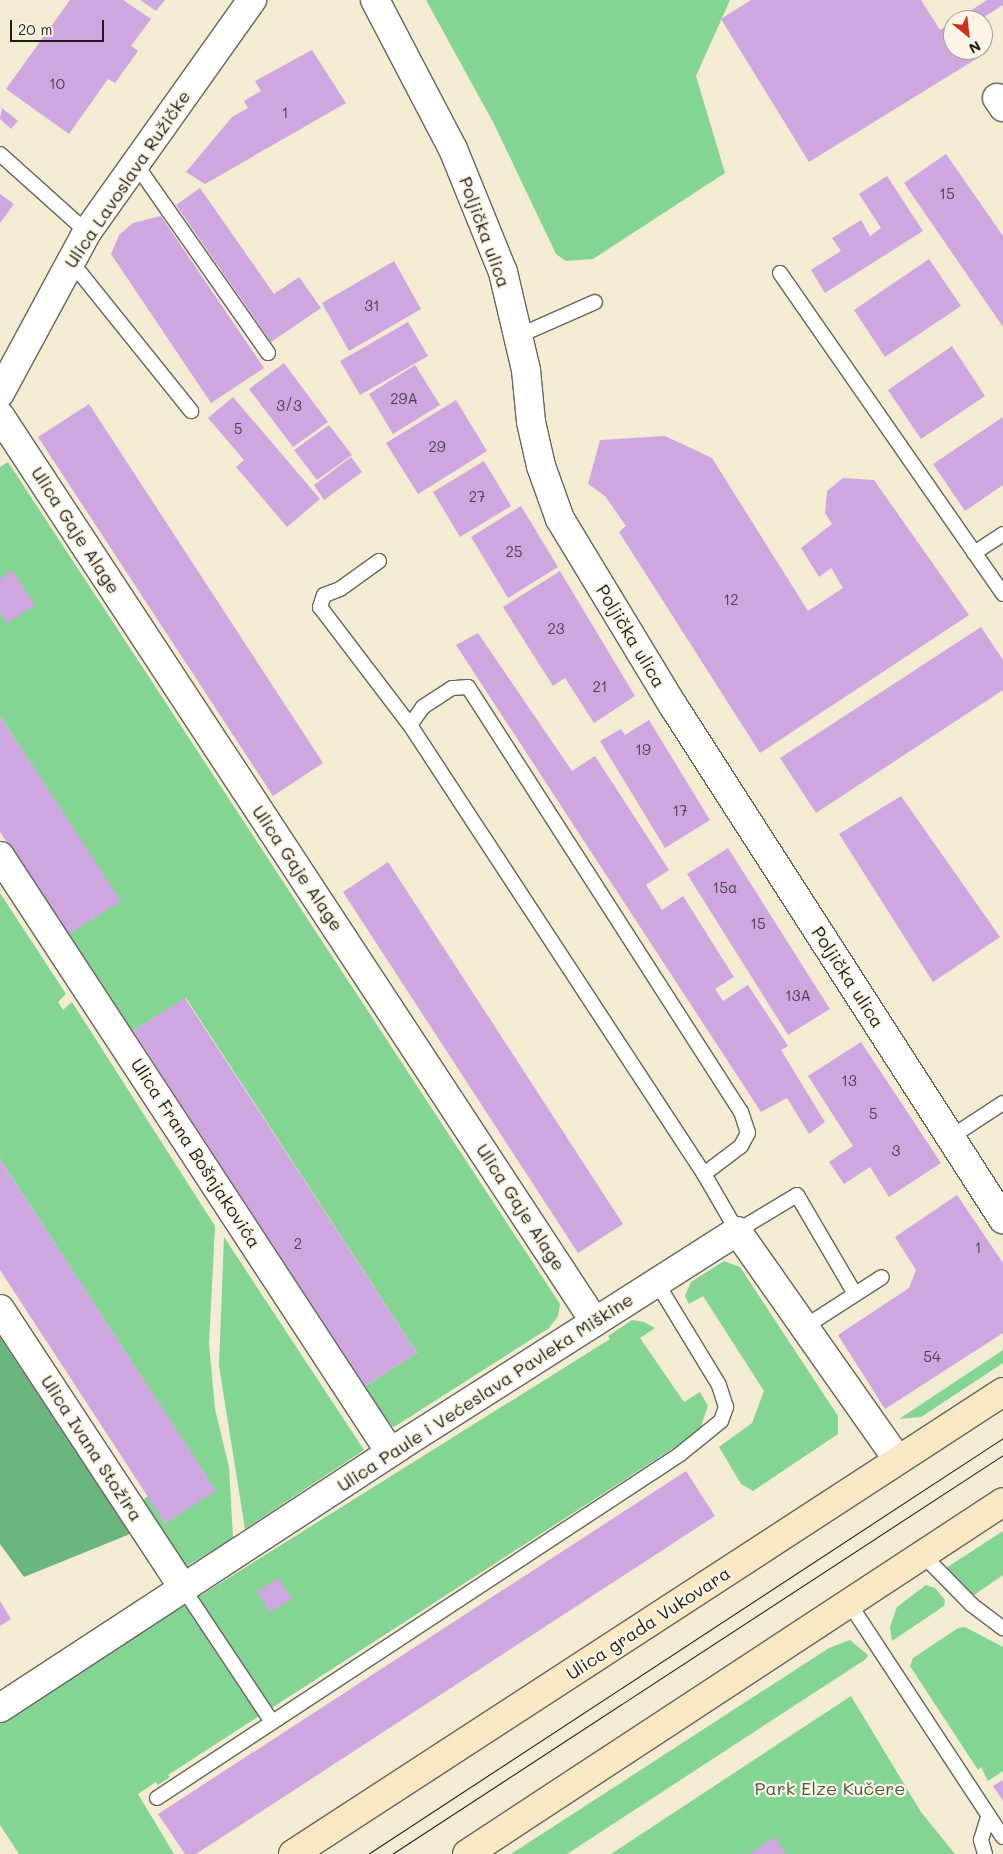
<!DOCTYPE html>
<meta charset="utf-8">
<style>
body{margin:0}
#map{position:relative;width:1003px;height:1854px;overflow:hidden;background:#f3ecd3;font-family:Mali,sans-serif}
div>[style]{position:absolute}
.green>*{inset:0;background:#84d494}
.forest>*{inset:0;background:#6bb67e}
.building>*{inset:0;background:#cea7e0}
.roads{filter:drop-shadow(1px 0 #67655c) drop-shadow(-1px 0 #67655c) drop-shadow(0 1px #67655c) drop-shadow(0 -1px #67655c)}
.service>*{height:14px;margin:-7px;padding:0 7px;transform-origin:7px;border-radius:7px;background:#fff}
.minor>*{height:28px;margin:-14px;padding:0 14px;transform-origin:14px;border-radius:14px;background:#fff}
.tertiary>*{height:28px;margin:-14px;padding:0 14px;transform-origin:14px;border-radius:14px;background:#fff}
.secondary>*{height:28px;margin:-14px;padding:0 14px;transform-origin:14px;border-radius:14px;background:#fae7c3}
.tram>*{height:1px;margin:-0.5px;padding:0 0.5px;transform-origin:0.5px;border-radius:0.5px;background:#1c1c1c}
span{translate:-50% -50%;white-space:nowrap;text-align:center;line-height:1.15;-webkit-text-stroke:4.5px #fcf5e5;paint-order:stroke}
.number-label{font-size:15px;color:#483f4d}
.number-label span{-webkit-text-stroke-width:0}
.street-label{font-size:18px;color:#1c1c1c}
.park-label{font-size:18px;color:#405c46}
.north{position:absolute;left:943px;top:10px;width:50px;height:50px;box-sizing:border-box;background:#fcf5e5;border:1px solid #a29e95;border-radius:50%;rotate:151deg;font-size:14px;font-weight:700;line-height:20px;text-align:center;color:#1c1c1c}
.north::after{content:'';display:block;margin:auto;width:18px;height:22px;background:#c8321e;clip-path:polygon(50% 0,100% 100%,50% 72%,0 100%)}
.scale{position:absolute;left:10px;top:20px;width:94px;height:22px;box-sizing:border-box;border:2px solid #1c1c1c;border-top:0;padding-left:6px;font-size:15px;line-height:18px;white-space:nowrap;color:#1c1c1c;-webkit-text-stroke:4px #fcf5e5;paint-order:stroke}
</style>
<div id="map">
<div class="green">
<div style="clip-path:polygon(426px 0,730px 0,696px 76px,725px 173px,593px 259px,566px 261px,556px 254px,494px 124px)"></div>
<div style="clip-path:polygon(8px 462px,560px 1304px,558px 1316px,549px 1328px,394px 1427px,385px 1421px,365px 1386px,417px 1353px,186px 998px,133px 1031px,120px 1017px,67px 935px,120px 901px,0 716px,0 467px)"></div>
<div style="clip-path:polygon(0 893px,66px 994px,58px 1002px,63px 1010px,72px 1002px,215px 1226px,209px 1344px,215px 1409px,229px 1467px,233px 1538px,184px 1568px,142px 1501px,148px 1496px,165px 1523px,215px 1490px,0 1159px)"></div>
<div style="clip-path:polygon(224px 1237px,364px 1450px,245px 1529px,219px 1366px)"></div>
<div style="clip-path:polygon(724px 1261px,740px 1267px,838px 1416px,838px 1434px,753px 1491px,741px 1484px,719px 1447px,752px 1423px,764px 1391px,703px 1296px,689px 1304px,685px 1296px,691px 1282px)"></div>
<div style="clip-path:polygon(632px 1320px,644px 1322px,655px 1328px,640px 1338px,684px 1402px,700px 1392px,708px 1406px,701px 1426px,703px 1429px,168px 1775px,170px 1777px,158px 1785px,156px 1782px,138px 1794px,174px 1854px,19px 1854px,0 1825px,0 1721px,610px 1339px,608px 1336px)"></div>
<div style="clip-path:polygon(1003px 1350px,1003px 1363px,921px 1417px,899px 1419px)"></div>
<div style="clip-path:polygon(1003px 1531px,1003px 1575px,974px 1595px,946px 1568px)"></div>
<div style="clip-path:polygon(926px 1585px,935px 1588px,945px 1600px,944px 1606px,892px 1641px,890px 1627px,897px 1607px)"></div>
<div style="clip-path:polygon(965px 1627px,1003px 1647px,1003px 1771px,988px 1781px,981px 1767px,978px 1770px,910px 1666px,913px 1658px,958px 1628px)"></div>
<div style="clip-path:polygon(850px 1640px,868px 1655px,866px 1659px,567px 1854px,511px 1854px,829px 1648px)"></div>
<div style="clip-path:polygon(851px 1696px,921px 1812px,955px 1854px,611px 1854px)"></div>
</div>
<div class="forest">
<div style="clip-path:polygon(0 1337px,130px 1534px,24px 1577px,0 1544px)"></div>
</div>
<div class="building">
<div style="clip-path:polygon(70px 0,123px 0,151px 19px,131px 46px,138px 51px,115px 83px,108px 79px,69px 134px,6px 89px)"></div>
<div style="clip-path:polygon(140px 0,165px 0,156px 11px)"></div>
<div style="clip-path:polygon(751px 0,921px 0,940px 30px,953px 22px,953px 50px,977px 50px,981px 56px,809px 162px,721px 19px)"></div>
<div style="clip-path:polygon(987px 0,1003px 0,1003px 5px,979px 20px,956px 20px)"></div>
<div style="clip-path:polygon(312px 50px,346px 103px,205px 184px,186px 172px,232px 117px,248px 108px,244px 101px,261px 91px,255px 81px)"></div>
<div style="clip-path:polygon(2px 108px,18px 121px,11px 129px,0 119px)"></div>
<div style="clip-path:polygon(946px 154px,1003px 236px,1003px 327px,904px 183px)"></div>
<div style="clip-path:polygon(887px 176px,923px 231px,825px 293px,811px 270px,841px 251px,832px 238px,861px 220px,870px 236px,881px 228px,859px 194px)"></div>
<div style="clip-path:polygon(200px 188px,274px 294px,299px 277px,321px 308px,271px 342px,176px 205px)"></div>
<div style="clip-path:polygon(0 194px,14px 204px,0 223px)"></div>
<div style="clip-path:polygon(161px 216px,264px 368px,211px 403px,111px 254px,119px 235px,133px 223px)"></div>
<div style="clip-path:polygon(929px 259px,961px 306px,885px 357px,854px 310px)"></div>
<div style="clip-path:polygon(394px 261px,421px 309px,349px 351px,322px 303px)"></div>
<div style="clip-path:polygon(408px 322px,428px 356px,360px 395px,340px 361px)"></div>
<div style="clip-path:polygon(952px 346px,985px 396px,921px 439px,888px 390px)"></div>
<div style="clip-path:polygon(284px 363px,328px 422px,293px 447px,249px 389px)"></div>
<div style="clip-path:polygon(415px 365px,440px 405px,393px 434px,369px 394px)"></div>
<div style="clip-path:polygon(233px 397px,320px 499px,287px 527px,236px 467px,244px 460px,208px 418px)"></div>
<div style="clip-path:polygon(456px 400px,487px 451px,418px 494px,386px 443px)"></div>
<div style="clip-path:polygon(89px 404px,323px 763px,273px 796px,38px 437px)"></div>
<div style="clip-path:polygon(1003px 417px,1003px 485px,965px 511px,933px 464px)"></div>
<div style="clip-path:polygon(329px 425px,352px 455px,317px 480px,294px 450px)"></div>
<div style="clip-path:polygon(665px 436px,712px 458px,808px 611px,843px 588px,831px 568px,819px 577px,801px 548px,832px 524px,825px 513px,827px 491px,843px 478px,874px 480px,969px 615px,760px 753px,619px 532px,626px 526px,605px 496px,588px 484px,600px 440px)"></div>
<div style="clip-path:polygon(351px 457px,362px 472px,324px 500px,314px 485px)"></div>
<div style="clip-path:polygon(484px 461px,511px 506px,460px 537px,433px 492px)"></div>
<div style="clip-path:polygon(521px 506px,558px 567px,508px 598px,471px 537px)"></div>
<div style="clip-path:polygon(12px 570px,35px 605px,7px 623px,0 612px,0 579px)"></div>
<div style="clip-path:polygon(560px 571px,635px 696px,594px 723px,565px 678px,553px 686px,503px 607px)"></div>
<div style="clip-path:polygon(981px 627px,1003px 660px,1003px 690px,816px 813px,780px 758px)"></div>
<div style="clip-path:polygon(478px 633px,572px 771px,595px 756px,669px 870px,646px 885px,662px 910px,683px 896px,734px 977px,715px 989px,723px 1001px,748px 985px,788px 1046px,781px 1050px,825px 1122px,809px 1134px,787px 1098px,761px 1112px,456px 645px)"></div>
<div style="clip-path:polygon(0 716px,121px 901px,67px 935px,0 832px)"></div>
<div style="clip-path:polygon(649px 720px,710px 820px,665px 848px,600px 741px,621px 729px,625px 735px)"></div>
<div style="clip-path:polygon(901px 796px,1000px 937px,933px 982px,839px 834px)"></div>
<div style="clip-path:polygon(728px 848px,830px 1009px,788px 1035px,687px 874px)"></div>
<div style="clip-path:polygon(388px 862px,623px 1224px,578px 1253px,343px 892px)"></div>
<div style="clip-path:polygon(185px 998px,417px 1353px,365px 1386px,133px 1031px)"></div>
<div style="clip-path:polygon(861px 1042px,941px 1163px,889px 1197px,870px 1167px,844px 1184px,829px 1162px,853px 1146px,808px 1076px)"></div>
<div style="clip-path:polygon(0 1159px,216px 1491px,165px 1523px,0 1270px)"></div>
<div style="clip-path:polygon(957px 1195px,1003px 1263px,1003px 1333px,885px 1409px,838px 1335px,909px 1288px,916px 1270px,895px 1237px)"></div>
<div style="clip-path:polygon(686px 1471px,715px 1516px,196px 1854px,185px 1854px,158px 1814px)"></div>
<div style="clip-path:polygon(278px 1578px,292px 1599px,270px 1612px,257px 1592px)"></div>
<div style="clip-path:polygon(0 1601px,11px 1619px,0 1626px)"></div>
<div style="clip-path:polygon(1003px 1780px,1003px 1801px,993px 1786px)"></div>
<div style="clip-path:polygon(775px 1837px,786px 1854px,749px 1854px,768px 1841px)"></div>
</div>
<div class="roads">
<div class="service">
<div style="left:0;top:154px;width:117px;rotate:41.9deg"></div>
<div style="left:135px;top:163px;width:232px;rotate:55deg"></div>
<div style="left:68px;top:263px;width:17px;rotate:40deg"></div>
<div style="left:81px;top:274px;width:176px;rotate:51.2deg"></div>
<div style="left:780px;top:273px;width:391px;rotate:55.2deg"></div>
<div style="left:518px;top:336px;width:84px;rotate:-23.8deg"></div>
<div style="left:974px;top:553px;width:35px;rotate:-33deg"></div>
<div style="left:379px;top:561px;width:48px;rotate:144.3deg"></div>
<div style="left:340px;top:589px;width:17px;rotate:159deg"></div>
<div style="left:324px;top:595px;width:13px;rotate:108deg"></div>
<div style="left:320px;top:607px;width:148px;rotate:52.7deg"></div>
<div style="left:951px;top:1137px;width:62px;rotate:-33.2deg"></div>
<div style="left:704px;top:1174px;width:46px;rotate:-37.1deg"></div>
<div style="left:741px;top:1146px;width:15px;rotate:-62deg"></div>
<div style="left:748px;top:1133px;width:22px;rotate:-108deg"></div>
<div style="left:741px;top:1112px;width:505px;rotate:-122.71deg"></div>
<div style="left:468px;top:687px;width:16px;rotate:176deg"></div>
<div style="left:452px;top:688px;width:35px;rotate:147deg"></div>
<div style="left:423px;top:707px;width:22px;rotate:126deg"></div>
<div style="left:410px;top:725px;width:537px;rotate:56.78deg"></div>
<div style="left:704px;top:1174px;width:66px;rotate:59.9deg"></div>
<div style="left:737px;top:1231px;width:70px;rotate:-31deg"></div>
<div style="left:797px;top:1195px;width:115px;rotate:59.6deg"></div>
<div style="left:806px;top:1326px;width:90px;rotate:-32.8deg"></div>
<div style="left:923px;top:1555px;width:70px;rotate:45.6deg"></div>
<div style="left:972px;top:1605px;width:39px;rotate:37deg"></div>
<div style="left:183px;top:1588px;width:161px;rotate:56.4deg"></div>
<div style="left:849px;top:1603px;width:280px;rotate:56.7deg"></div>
<div style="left:157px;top:1798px;width:625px;rotate:-33.31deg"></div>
<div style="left:679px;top:1455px;width:54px;rotate:-39deg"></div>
<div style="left:721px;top:1421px;width:15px;rotate:-70deg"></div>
<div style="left:726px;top:1407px;width:23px;rotate:-108deg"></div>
<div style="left:719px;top:1385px;width:119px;rotate:-121.3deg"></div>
<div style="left:985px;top:1854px;width:15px;rotate:-106deg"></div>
<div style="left:981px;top:1840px;width:24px;rotate:-73deg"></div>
</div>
<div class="minor">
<div style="left:997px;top:98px;width:11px;rotate:56deg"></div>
<div style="left:0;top:416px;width:1084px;rotate:56.71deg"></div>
<div style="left:0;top:856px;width:712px;rotate:56.8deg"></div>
<div style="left:0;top:1309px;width:334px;rotate:56.7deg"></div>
<div style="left:0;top:1708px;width:478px;rotate:-33.2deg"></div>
<div style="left:400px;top:1446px;width:400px;rotate:-32.5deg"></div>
<div style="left:737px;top:1231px;width:280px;rotate:54.9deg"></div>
</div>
<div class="tertiary">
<div style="left:375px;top:0;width:168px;rotate:62.4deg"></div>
<div style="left:453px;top:149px;width:133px;rotate:67.9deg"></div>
<div style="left:503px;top:272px;width:101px;rotate:76.8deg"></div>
<div style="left:526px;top:370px;width:52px;rotate:84.5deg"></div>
<div style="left:531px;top:422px;width:45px;rotate:77.2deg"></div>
<div style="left:541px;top:466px;width:56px;rotate:70.3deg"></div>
<div style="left:560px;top:519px;width:220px;rotate:58.8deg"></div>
<div style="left:674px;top:707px;width:609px;rotate:57.28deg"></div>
<div style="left:0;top:393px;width:183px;rotate:-61.6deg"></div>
<div style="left:87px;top:232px;width:285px;rotate:-54.6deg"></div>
</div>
<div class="secondary">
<div style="left:293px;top:1854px;width:847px;rotate:-33.05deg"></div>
<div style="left:467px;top:1854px;width:641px;rotate:-33.29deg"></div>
</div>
</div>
<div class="tram">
<div style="left:368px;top:1854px;width:759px;rotate:-33.23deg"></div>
<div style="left:392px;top:1854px;width:730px;rotate:-33.15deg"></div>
</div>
<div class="number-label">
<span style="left:57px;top:84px">10</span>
<span style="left:285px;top:113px">1</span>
<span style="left:947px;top:194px">15</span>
<span style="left:372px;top:306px">31</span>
<span style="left:404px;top:399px">29A</span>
<span style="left:289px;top:406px">3/3</span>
<span style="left:238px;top:429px">5</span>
<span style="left:437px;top:447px">29</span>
<span style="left:477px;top:497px">27</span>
<span style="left:514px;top:552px">25</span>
<span style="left:731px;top:600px">12</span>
<span style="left:556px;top:629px">23</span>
<span style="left:600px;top:687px">21</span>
<span style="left:643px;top:750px">19</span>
<span style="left:680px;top:811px">17</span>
<span style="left:725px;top:888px">15a</span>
<span style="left:758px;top:924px">15</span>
<span style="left:798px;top:996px">13A</span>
<span style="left:849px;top:1081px">13</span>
<span style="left:873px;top:1114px">5</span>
<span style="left:896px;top:1151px">3</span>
<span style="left:298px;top:1244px">2</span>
<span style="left:978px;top:1248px">1</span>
<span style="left:932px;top:1357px">54</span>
</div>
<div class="street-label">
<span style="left:127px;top:179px;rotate:-56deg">Ulica Lavoslava Ružičke</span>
<span style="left:485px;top:232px;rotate:70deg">Poljička ulica</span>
<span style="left:76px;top:530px;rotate:57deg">Ulica Gaje Alage</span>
<span style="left:631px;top:636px;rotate:59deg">Poljička ulica</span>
<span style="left:298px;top:868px;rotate:56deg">Ulica Gaje Alage</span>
<span style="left:848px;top:977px;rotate:57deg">Poljička ulica</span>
<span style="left:196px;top:1153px;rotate:57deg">Ulica Frana Bošnjakovića</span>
<span style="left:521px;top:1207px;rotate:57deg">Ulica Gaje Alage</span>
<span style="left:485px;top:1392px;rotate:-33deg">Ulica Paule i Većeslava Pavleka Miškine</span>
<span style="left:92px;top:1448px;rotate:57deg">Ulica Ivana Stožira</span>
<span style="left:648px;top:1623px;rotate:-33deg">Ulica grada Vukovara</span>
</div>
<div class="park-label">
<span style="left:830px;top:1788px">Park Elze Kučere</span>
</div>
<div class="north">N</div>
<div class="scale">20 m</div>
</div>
